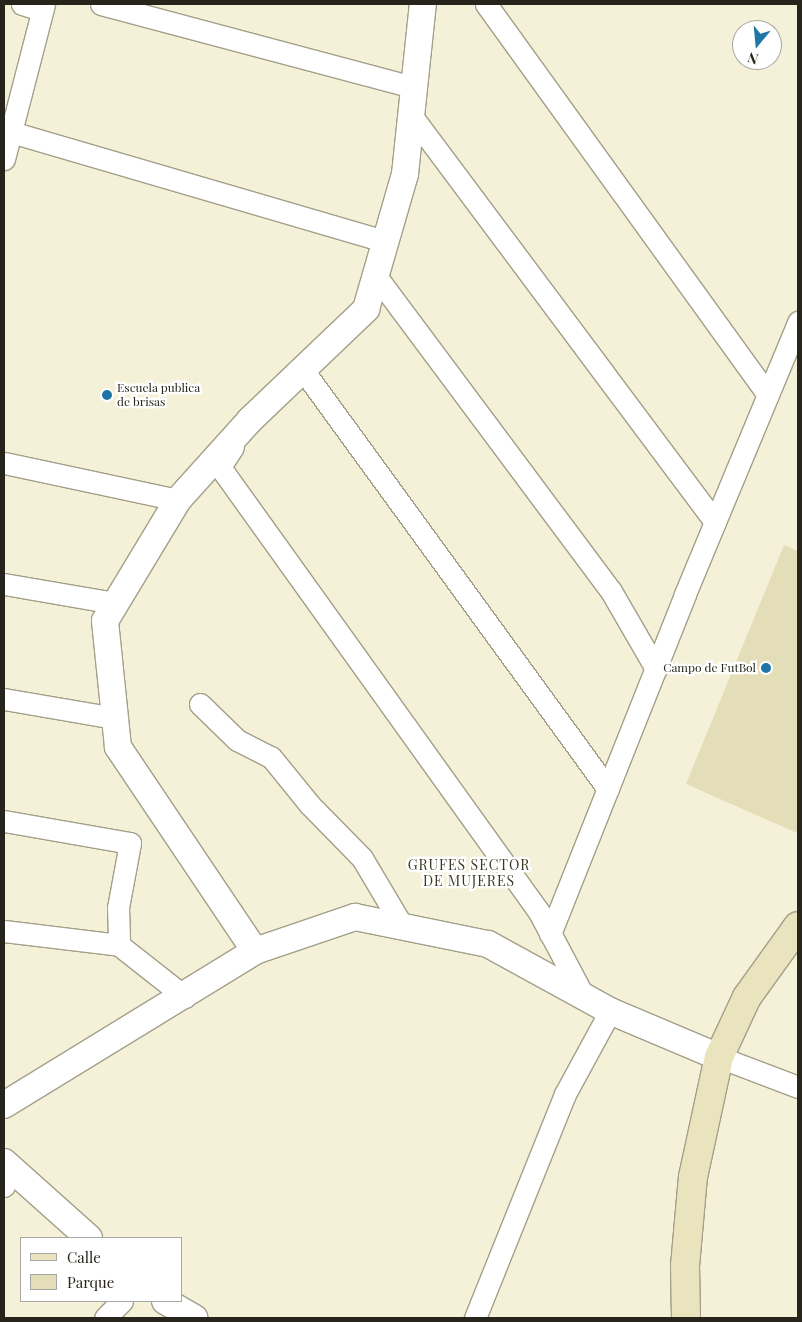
<!DOCTYPE html>
<style>
body{margin:0}
#map{position:relative;width:802px;height:1322px;overflow:hidden;background:#f5f1d9;font-family:"Playfair Display",serif}
div>[style]{position:absolute}
.green>*{inset:0;background:#e4deb8}
.roads{filter:drop-shadow(1px 0 #a39f88) drop-shadow(-1px 0 #a39f88) drop-shadow(0 1px #a39f88) drop-shadow(0 -1px #a39f88)}
.minor>*{height:21px;margin:-10.5px;padding:0 10.5px;transform-origin:10.5px;border-radius:10.5px;background:#fff}
.tertiary>*{height:26px;margin:-13px;padding:0 13px;transform-origin:13px;border-radius:13px;background:#fff}
.secondary>*{height:28px;margin:-14px;padding:0 14px;transform-origin:14px;border-radius:14px;background:#eae4be}
.dots>*{width:14px;height:14px;translate:-50% -50%;box-sizing:border-box;border:2px solid #fff;border-radius:50%}
span{translate:-50% -50%;white-space:nowrap;text-align:center;line-height:1.15;-webkit-text-stroke:4.5px #fff;paint-order:stroke}
.poi-label{font-size:12px;color:#26241b}
.left{translate:0 -50%;text-align:left}
.right{translate:-100% -50%;text-align:right}
.neighbourhood-label{font-size:14px;color:#3b3824;letter-spacing:1px}
.frame{position:absolute;inset:0;border:5px solid #26241b;pointer-events:none}
.legend{position:absolute;left:20px;top:1237px;width:162px;height:65px;box-sizing:border-box;background:#fff;border:1px solid #a8a7a4;margin:0;padding:6px 9px;list-style:none;font-size:15px;color:#26241b}
.legend li{display:flex;align-items:center;gap:10px;height:25px}
.legend b{width:25px;border:1px solid #a8a7a4}
.north{position:absolute;left:732px;top:20px;width:50px;height:50px;box-sizing:border-box;background:#fff;border:1px solid #a8a7a4;border-radius:50%;rotate:197deg;font-size:14px;font-weight:700;line-height:20px;text-align:center;color:#26241b}
.north::after{content:'';display:block;margin:auto;width:18px;height:22px;background:#1f76a6;clip-path:polygon(50% 0,100% 100%,50% 72%,0 100%)}
</style>
<div id="map">
<div class="green">
<div style="clip-path:polygon(784px 545px,798px 551px,797px 833px,686px 784px)"></div>
</div>
<div class="roads">
<div class="minor">
<div style="left:22px;top:4px;width:21px;rotate:17deg"></div>
<div style="left:101px;top:4px;width:324px;rotate:14.9deg"></div>
<div style="left:486px;top:4px;width:482px;rotate:54.2deg"></div>
<div style="left:411px;top:115px;width:508px;rotate:53.24deg"></div>
<div style="left:11px;top:132px;width:391px;rotate:16.3deg"></div>
<div style="left:4px;top:159px;width:160px;rotate:-75.5deg"></div>
<div style="left:376px;top:276px;width:393px;rotate:53.3deg"></div>
<div style="left:611px;top:591px;width:90px;rotate:60deg"></div>
<div style="left:303px;top:370px;width:518px;rotate:53.95deg"></div>
<div style="left:233px;top:447px;width:24px;rotate:123deg"></div>
<div style="left:220px;top:467px;width:548px;rotate:54.37deg"></div>
<div style="left:539px;top:912px;width:96px;rotate:62.1deg"></div>
<div style="left:4px;top:463px;width:178px;rotate:12deg"></div>
<div style="left:4px;top:584px;width:113px;rotate:9.7deg"></div>
<div style="left:4px;top:699px;width:113px;rotate:9.7deg"></div>
<div style="left:200px;top:704px;width:52px;rotate:44.2deg"></div>
<div style="left:237px;top:740px;width:38px;rotate:27deg"></div>
<div style="left:271px;top:757px;width:62px;rotate:50.9deg"></div>
<div style="left:310px;top:805px;width:74px;rotate:45.5deg"></div>
<div style="left:362px;top:858px;width:80px;rotate:59.3deg"></div>
<div style="left:4px;top:821px;width:128px;rotate:9.9deg"></div>
<div style="left:130px;top:843px;width:66px;rotate:100.5deg"></div>
<div style="left:118px;top:908px;width:37px;rotate:88deg"></div>
<div style="left:4px;top:931px;width:116px;rotate:6.9deg"></div>
<div style="left:119px;top:945px;width:84px;rotate:38.2deg"></div>
<div style="left:550px;top:934px;width:366px;rotate:-68.3deg"></div>
<div style="left:685px;top:594px;width:295px;rotate:-67.4deg"></div>
<div style="left:719px;top:1057px;width:85px;rotate:20.8deg"></div>
<div style="left:4px;top:1186px;width:19px;rotate:-72deg"></div>
<div style="left:105px;top:1318px;width:24px;rotate:-45deg"></div>
<div style="left:475px;top:1318px;width:241px;rotate:-68.1deg"></div>
<div style="left:565px;top:1094px;width:94px;rotate:-61.5deg"></div>
</div>
<div class="tertiary">
<div style="left:255px;top:951px;width:246px;rotate:-123.9deg"></div>
<div style="left:118px;top:747px;width:127px;rotate:-95.9deg"></div>
<div style="left:105px;top:621px;width:141px;rotate:-58.9deg"></div>
<div style="left:178px;top:500px;width:108px;rotate:-48deg"></div>
<div style="left:250px;top:420px;width:161px;rotate:-43.7deg"></div>
<div style="left:366px;top:309px;width:141px;rotate:-73.9deg"></div>
<div style="left:405px;top:174px;width:171px;rotate:-84deg"></div>
<div style="left:4px;top:1105px;width:294px;rotate:-31.5deg"></div>
<div style="left:255px;top:951px;width:106px;rotate:-18.8deg"></div>
<div style="left:355px;top:917px;width:136px;rotate:11.5deg"></div>
<div style="left:488px;top:944px;width:139px;rotate:28.8deg"></div>
<div style="left:610px;top:1011px;width:118px;rotate:22.9deg"></div>
<div style="left:4px;top:1162px;width:114px;rotate:41.8deg"></div>
<div style="left:165px;top:1301px;width:34px;rotate:30deg"></div>
</div>
<div class="secondary">
<div style="left:686px;top:1318px;width:52px;rotate:-91.1deg"></div>
<div style="left:685px;top:1266px;width:89px;rotate:-84.9deg"></div>
<div style="left:693px;top:1177px;width:123px;rotate:-77.8deg"></div>
<div style="left:719px;top:1057px;width:66px;rotate:-65deg"></div>
<div style="left:747px;top:997px;width:87px;rotate:-54.3deg"></div>
</div>
</div>
<div class="dots">
<div style="left:107px;top:395px;background:#1f76a6"></div>
<div style="left:766px;top:668px;background:#1f76a6"></div>
</div>
<div class="poi-label">
<span class="left" style="left:117px;top:395px">Escuela publica<br>de brisas</span>
<span class="right" style="left:756px;top:668px">Campo de FutBol</span>
</div>
<div class="neighbourhood-label">
<span style="left:469px;top:873px">GRUFES SECTOR<br>DE MUJERES</span>
</div>
<div class="frame"></div>
<ul class="legend">
<li><b style="height:6px;background:#eae4be"></b>Calle</li>
<li><b style="height:14px;background:#e4deb8"></b>Parque</li>
</ul>
<div class="north">N</div>
</div>
